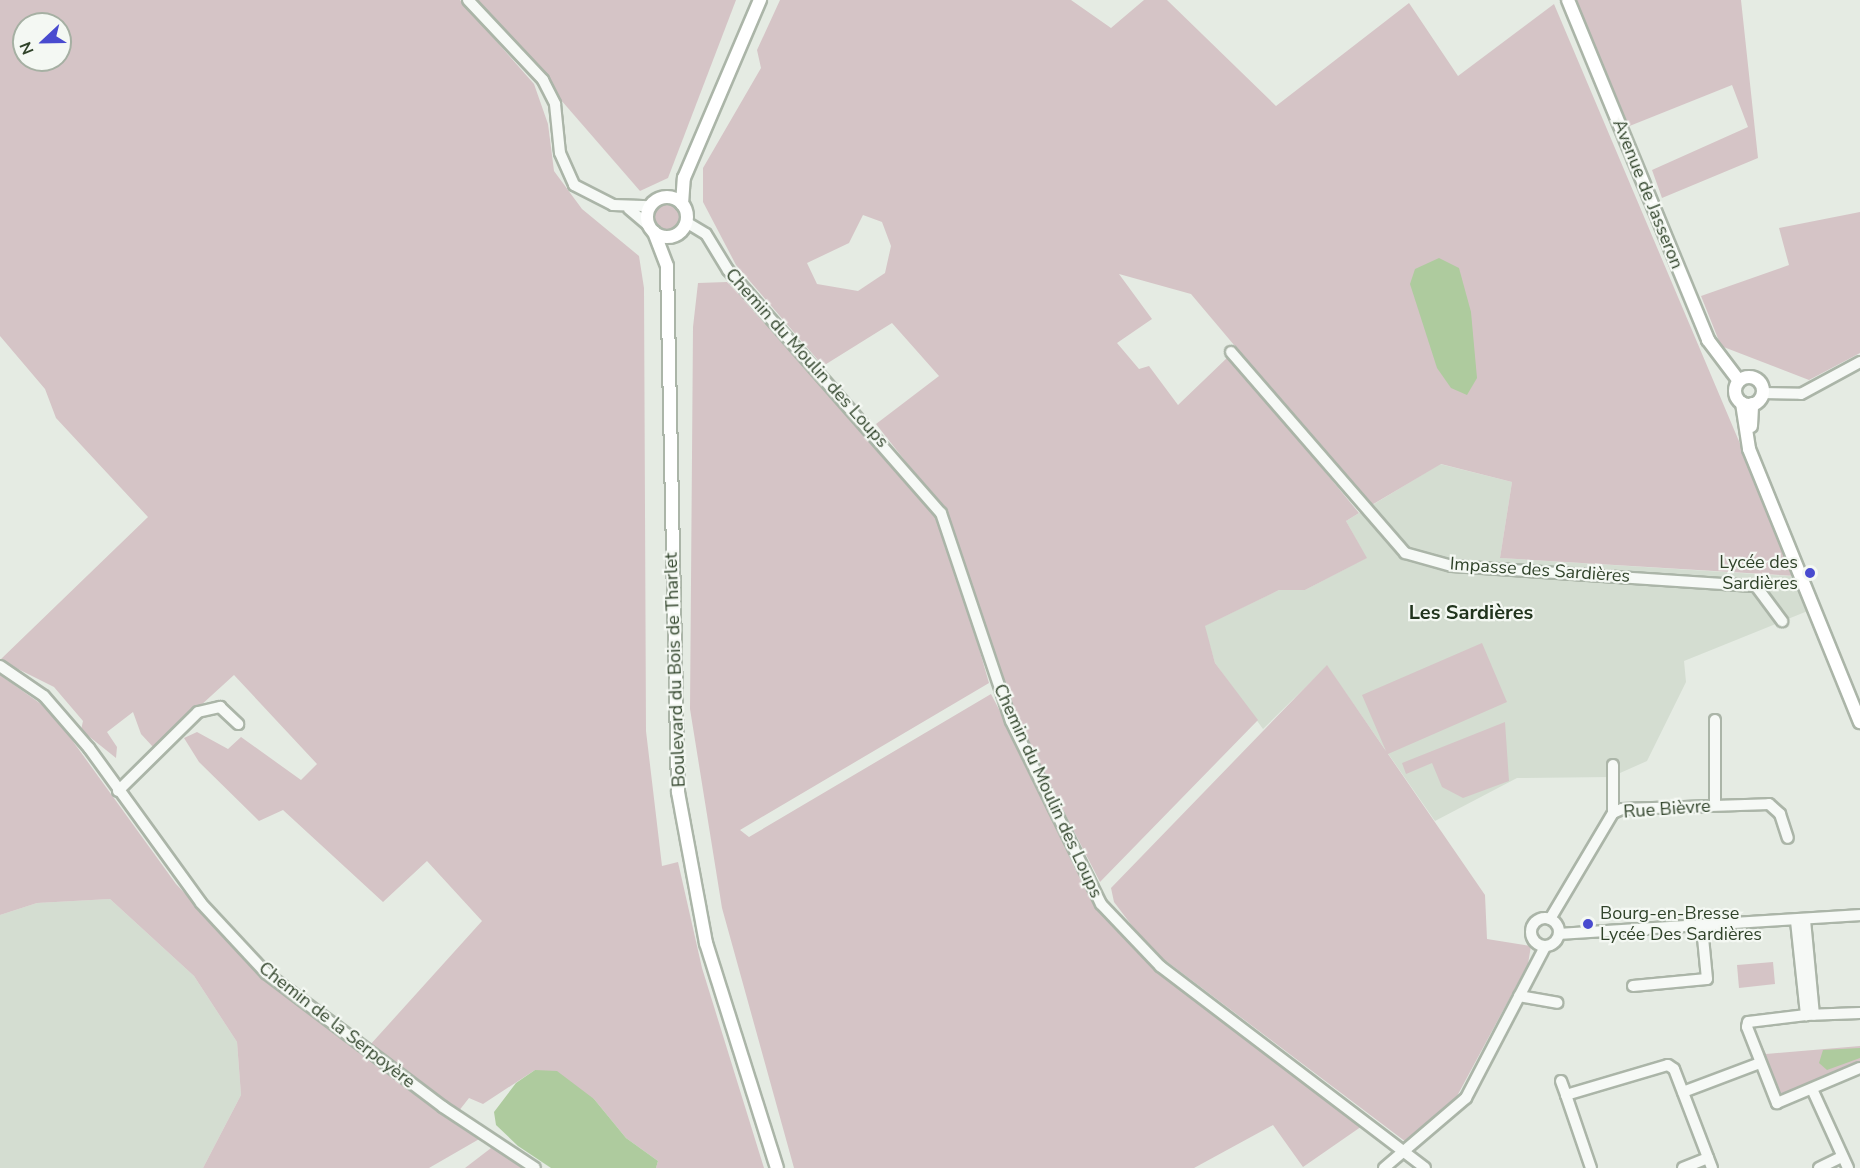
<!DOCTYPE html>
<meta charset="utf-8">
<style>
body{margin:0}
#map{position:relative;width:1860px;height:1168px;overflow:hidden;background:#e5ebe3;font-family:"Nunito Sans",sans-serif}
div>[style]{position:absolute}
.built>*{inset:0;background:#d4ddd1}
.green>*{inset:0;background:#d5c4c6}
.round{border-radius:50%}
.water>*{inset:0;background:#aecb9e}
.roads{filter:drop-shadow(2px 0 #abb5a8) drop-shadow(-2px 0 #abb5a8) drop-shadow(0 2px #abb5a8) drop-shadow(0 -2px #abb5a8)}
.minor>*{height:10px;margin:-5px;padding:0 5px;transform-origin:5px;border-radius:5px;background:#f6f9f6}
.minor>.ring{margin:-5px;padding:0;box-sizing:content-box;background:none;border:10px solid #f6f9f6;border-radius:50%}
.major>*{height:12px;margin:-6px;padding:0 6px;transform-origin:6px;border-radius:6px;background:#fff}
.major>.ring{margin:-6px;padding:0;box-sizing:content-box;background:none;border:12px solid #fff;border-radius:50%}
.dots>*{width:16px;height:16px;translate:-50% -50%;box-sizing:border-box;border:3px solid #f4f8f3;border-radius:50%}
span{translate:-50% -50%;white-space:nowrap;text-align:center;line-height:1.15;-webkit-text-stroke:4.5px #f4f8f3;paint-order:stroke}
.street-label{font-size:18px;color:#30432a}
.poi-label{font-size:18px;color:#30432a}
.right{translate:-100% -50%;text-align:right}
.left{translate:0 -50%;text-align:left}
.neighbourhood-label{font-size:20px;color:#21341d;font-weight:700}
.north{position:absolute;left:12px;top:12px;width:60px;height:60px;box-sizing:border-box;background:#f4f8f3;border:2px solid #a6b0a3;border-radius:50%;rotate:248deg;font-size:16px;font-weight:700;line-height:24px;text-align:center;color:#30432a}
.north::after{content:'';display:block;margin:auto;width:21px;height:27px;background:#494bcf;clip-path:polygon(50% 0,100% 100%,50% 72%,0 100%)}
</style>
<div id="map">
<div class="built">
<div style="clip-path:polygon(1440px 464px,1512px 482px,1500px 558px,1805px 577px,1820px 606px,1684px 661px,1686px 682px,1647px 761px,1611px 777px,1517px 778px,1435px 821px,1327px 666px,1263px 729px,1215px 663px,1204px 626px,1279px 590px,1305px 590px,1366px 558px,1346px 521px)"></div>
<div style="clip-path:polygon(110px 899px,194px 976px,237px 1042px,241px 1095px,203px 1168px,0 1168px,0 915px,37px 903px)"></div>
</div>
<div class="green">
<div style="clip-path:polygon(evenodd,0 0,460px 0,534px 84px,548px 124px,554px 171px,582px 209px,639px 256px,644px 288px,646px 731px,662px 866px,678px 862px,702px 968px,764px 1168px,656px 1168px,658px 1161px,626px 1138px,594px 1099px,535px 1070px,483px 1104px,469px 1098px,458px 1112px,370px 1045px,482px 921px,427px 861px,383px 902px,283px 810px,259px 821px,199px 762px,184px 738px,197px 732px,228px 749px,241px 737px,301px 780px,317px 764px,234px 675px,154px 748px,141px 734px,133px 712px,107px 732px,117px 747px,116px 758px,81px 730px,83px 721px,54px 687px,0 660px,148px 517px,56px 418px,45px 389px,0 336px,0 0,24px 24px,60px 24px,60px 60px,24px 60px,24px 24px)"></div>
<div style="clip-path:polygon(474px 0,736px 0,668px 178px,640px 191px)"></div>
<div style="clip-path:polygon(evenodd,780px 0,1071px 0,1111px 28px,1144px 0,1167px 0,1276px 106px,1409px 3px,1458px 76px,1554px 4px,1796px 576px,1500px 558px,1512px 482px,1441px 464px,1370px 506px,1191px 294px,1119px 274px,1152px 319px,1117px 343px,1139px 369px,1149px 366px,1178px 405px,1229px 356px,1359px 513px,1346px 521px,1367px 558px,1305px 590px,1279px 590px,1205px 626px,1215px 663px,1258px 720px,1100px 882px,1019px 724px,944px 510px,876px 424px,939px 376px,892px 323px,823px 366px,736px 265px,703px 202px,703px 168px,761px 68px,757px 50px,780px 0,863px 215px,882px 222px,891px 246px,885px 273px,858px 291px,817px 284px,807px 263px,849px 243px,863px 215px)"></div>
<div style="clip-path:polygon(1576px 0,1741px 0,1758px 158px,1662px 198px,1652px 170px,1748px 127px,1732px 85px,1627px 127px)"></div>
<div class="round" style="left:654px;top:204px;width:26px;height:26px"></div>
<div style="clip-path:polygon(1860px 212px,1860px 353px,1809px 380px,1721px 346px,1701px 296px,1789px 265px,1779px 228px)"></div>
<div style="clip-path:polygon(727px 282px,786px 339px,941px 518px,989px 683px,740px 830px,749px 837px,991px 694px,1111px 924px,1156px 969px,1365px 1124px,1303px 1167px,1273px 1125px,1194px 1168px,794px 1168px,722px 908px,690px 709px,693px 327px,698px 283px)"></div>
<div style="clip-path:polygon(1482px 643px,1507px 702px,1388px 754px,1485px 895px,1487px 939px,1531px 946px,1528px 964px,1456px 1098px,1406px 1142px,1149px 948px,1114px 902px,1111px 888px,1327px 665px,1386px 751px,1362px 695px)"></div>
<div style="clip-path:polygon(0 675px,51px 711px,176px 884px,271px 985px,481px 1138px,429px 1168px,203px 1168px,241px 1095px,237px 1042px,194px 976px,110px 899px,37px 903px,0 915px)"></div>
<div style="clip-path:polygon(1505px 722px,1509px 781px,1463px 798px,1442px 787px,1432px 763px,1406px 774px,1402px 763px)"></div>
<div style="clip-path:polygon(1773px 962px,1775px 984px,1739px 988px,1737px 965px)"></div>
<div style="clip-path:polygon(1753px 1037px,1758px 1037px,1766px 1054px,1860px 1046px,1860px 1064px,1778px 1095px)"></div>
<div style="clip-path:polygon(495px 1145px,529px 1168px,465px 1168px)"></div>
</div>
<div class="water">
<div style="clip-path:polygon(1439px 258px,1459px 268px,1471px 312px,1477px 378px,1467px 395px,1451px 388px,1437px 368px,1410px 284px,1415px 269px)"></div>
<div style="clip-path:polygon(1860px 1048px,1860px 1058px,1827px 1070px,1819px 1063px,1823px 1050px)"></div>
<div style="clip-path:polygon(535px 1070px,557px 1071px,594px 1099px,626px 1138px,658px 1161px,656px 1168px,551px 1168px,518px 1146px,496px 1125px,494px 1112px,516px 1083px)"></div>
</div>
<div class="roads">
<div class="minor">
<div style="left:468px;top:0;width:110px;rotate:46.8deg"></div>
<div style="left:543px;top:80px;width:27px;rotate:63deg"></div>
<div style="left:555px;top:104px;width:49px;rotate:84.2deg"></div>
<div style="left:560px;top:153px;width:35px;rotate:66deg"></div>
<div style="left:574px;top:185px;width:44px;rotate:27.1deg"></div>
<div style="left:613px;top:205px;width:37px;rotate:2deg"></div>
<div style="left:629px;top:209px;width:25px;rotate:40deg"></div>
<div style="left:686px;top:222px;width:23px;rotate:31deg"></div>
<div style="left:706px;top:234px;width:42px;rotate:58.6deg"></div>
<div style="left:728px;top:270px;width:323px;rotate:48.8deg"></div>
<div style="left:941px;top:513px;width:219px;rotate:71.4deg"></div>
<div style="left:1011px;top:721px;width:204px;rotate:63.8deg"></div>
<div style="left:1101px;top:904px;width:86px;rotate:46.4deg"></div>
<div style="left:1160px;top:966px;width:333px;rotate:37.3deg"></div>
<div style="left:1231px;top:352px;width:266px;rotate:49.1deg"></div>
<div style="left:1405px;top:553px;width:49px;rotate:15.5deg"></div>
<div style="left:1452px;top:566px;width:305px;rotate:3.8deg"></div>
<div style="left:1756px;top:586px;width:44px;rotate:53.4deg"></div>
<div style="left:1762px;top:393px;width:39px;rotate:1deg"></div>
<div style="left:1801px;top:394px;width:67px;rotate:-28.5deg"></div>
<div style="left:0;top:666px;width:53px;rotate:34.3deg"></div>
<div style="left:44px;top:696px;width:69px;rotate:49.1deg"></div>
<div style="left:89px;top:748px;width:191px;rotate:54.1deg"></div>
<div style="left:201px;top:903px;width:96px;rotate:47.1deg"></div>
<div style="left:266px;top:973px;width:222px;rotate:37.1deg"></div>
<div style="left:443px;top:1107px;width:110px;rotate:33.5deg"></div>
<div style="left:118px;top:791px;width:112px;rotate:-44.6deg"></div>
<div style="left:198px;top:712px;width:23px;rotate:-13deg"></div>
<div style="left:220px;top:707px;width:25px;rotate:43deg"></div>
<div style="left:1715px;top:805px;width:85px;rotate:-90deg"></div>
<div style="left:1613px;top:813px;width:48px;rotate:-90deg"></div>
<div class="ring" style="left:1531px;top:918px;width:18px;height:18px"></div>
<div style="left:1550px;top:919px;width:123px;rotate:-59.3deg"></div>
<div style="left:1613px;top:813px;width:10px;rotate:-24deg"></div>
<div style="left:1622px;top:809px;width:147px;rotate:-1.9deg"></div>
<div style="left:1769px;top:804px;width:15px;rotate:42deg"></div>
<div style="left:1780px;top:814px;width:25px;rotate:72deg"></div>
<div style="left:1805px;top:920px;width:95px;rotate:84.6deg"></div>
<div style="left:1796px;top:921px;width:95px;rotate:83.9deg"></div>
<div style="left:1559px;top:934px;width:302px;rotate:-3.6deg"></div>
<div style="left:1633px;top:986px;width:74px;rotate:-5.4deg"></div>
<div style="left:1707px;top:979px;width:52px;rotate:-95.5deg"></div>
<div style="left:1519px;top:996px;width:39px;rotate:10deg"></div>
<div style="left:1860px;top:1013px;width:54px;rotate:177.9deg"></div>
<div style="left:1806px;top:1015px;width:58px;rotate:173.1deg"></div>
<div style="left:1748px;top:1022px;width:5px;rotate:101deg"></div>
<div style="left:1747px;top:1027px;width:82px;rotate:68.5deg"></div>
<div style="left:1777px;top:1103px;width:90px;rotate:-22.9deg"></div>
<div style="left:1561px;top:1081px;width:15px;rotate:70deg"></div>
<div style="left:1812px;top:1089px;width:87px;rotate:65.5deg"></div>
<div style="left:1683px;top:1092px;width:79px;rotate:-20.7deg"></div>
<div style="left:1384px;top:1168px;width:108px;rotate:-40.5deg"></div>
<div style="left:1466px;top:1098px;width:170px;rotate:-62.4deg"></div>
<div style="left:1591px;top:1168px;width:77px;rotate:-108.9deg"></div>
<div style="left:1566px;top:1095px;width:106px;rotate:-16.4deg"></div>
<div style="left:1668px;top:1065px;width:7px;rotate:34deg"></div>
<div style="left:1674px;top:1069px;width:106px;rotate:69deg"></div>
<div style="left:1683px;top:1168px;width:27px;rotate:-22deg"></div>
<div style="left:1819px;top:1168px;width:25px;rotate:-26deg"></div>
</div>
<div class="major">
<div style="left:1568px;top:0;width:368px;rotate:67.6deg"></div>
<div style="left:1708px;top:340px;width:51px;rotate:52.9deg"></div>
<div class="ring" style="left:647px;top:197px;width:28px;height:28px"></div>
<div style="left:682px;top:204px;width:26px;rotate:-86deg"></div>
<div style="left:684px;top:178px;width:194px;rotate:-66.9deg"></div>
<div style="left:654px;top:232px;width:36px;rotate:69deg"></div>
<div style="left:667px;top:266px;width:526px;rotate:88.8deg"></div>
<div style="left:678px;top:792px;width:154px;rotate:79.5deg"></div>
<div style="left:706px;top:943px;width:236px;rotate:72.5deg"></div>
<div class="ring" style="left:1735px;top:377px;width:16px;height:16px"></div>
<div style="left:1742px;top:403px;width:47px;rotate:81.3deg"></div>
<div style="left:1749px;top:449px;width:295px;rotate:67.9deg"></div>
<div style="left:1751px;top:426px;width:22px;rotate:-87deg"></div>
</div>
</div>
<div class="dots">
<div style="left:1810px;top:573px;background:#494bcf"></div>
<div style="left:1588px;top:924px;background:#494bcf"></div>
</div>
<div class="street-label">
<span style="left:1648px;top:194px;rotate:68deg">Avenue de Jasseron</span>
<span style="left:807px;top:358px;rotate:48deg">Chemin du Moulin des Loups</span>
<span style="left:1540px;top:570px;rotate:4deg">Impasse des Sardières</span>
<span style="left:675px;top:670px;rotate:-92deg">Boulevard du Bois de Tharlet</span>
<span style="left:1048px;top:791px;rotate:65deg">Chemin du Moulin des Loups</span>
<span style="left:1667px;top:809px;rotate:-4deg">Rue Bièvre</span>
<span style="left:337px;top:1025px;rotate:38deg">Chemin de la Serpoyère</span>
</div>
<div class="poi-label">
<span class="right" style="left:1798px;top:573px">Lycée des<br>Sardières</span>
<span class="left" style="left:1600px;top:924px">Bourg-en-Bresse<br>Lycée Des Sardières</span>
</div>
<div class="neighbourhood-label">
<span style="left:1471px;top:612px">Les Sardières</span>
</div>
<div class="north">N</div>
</div>
